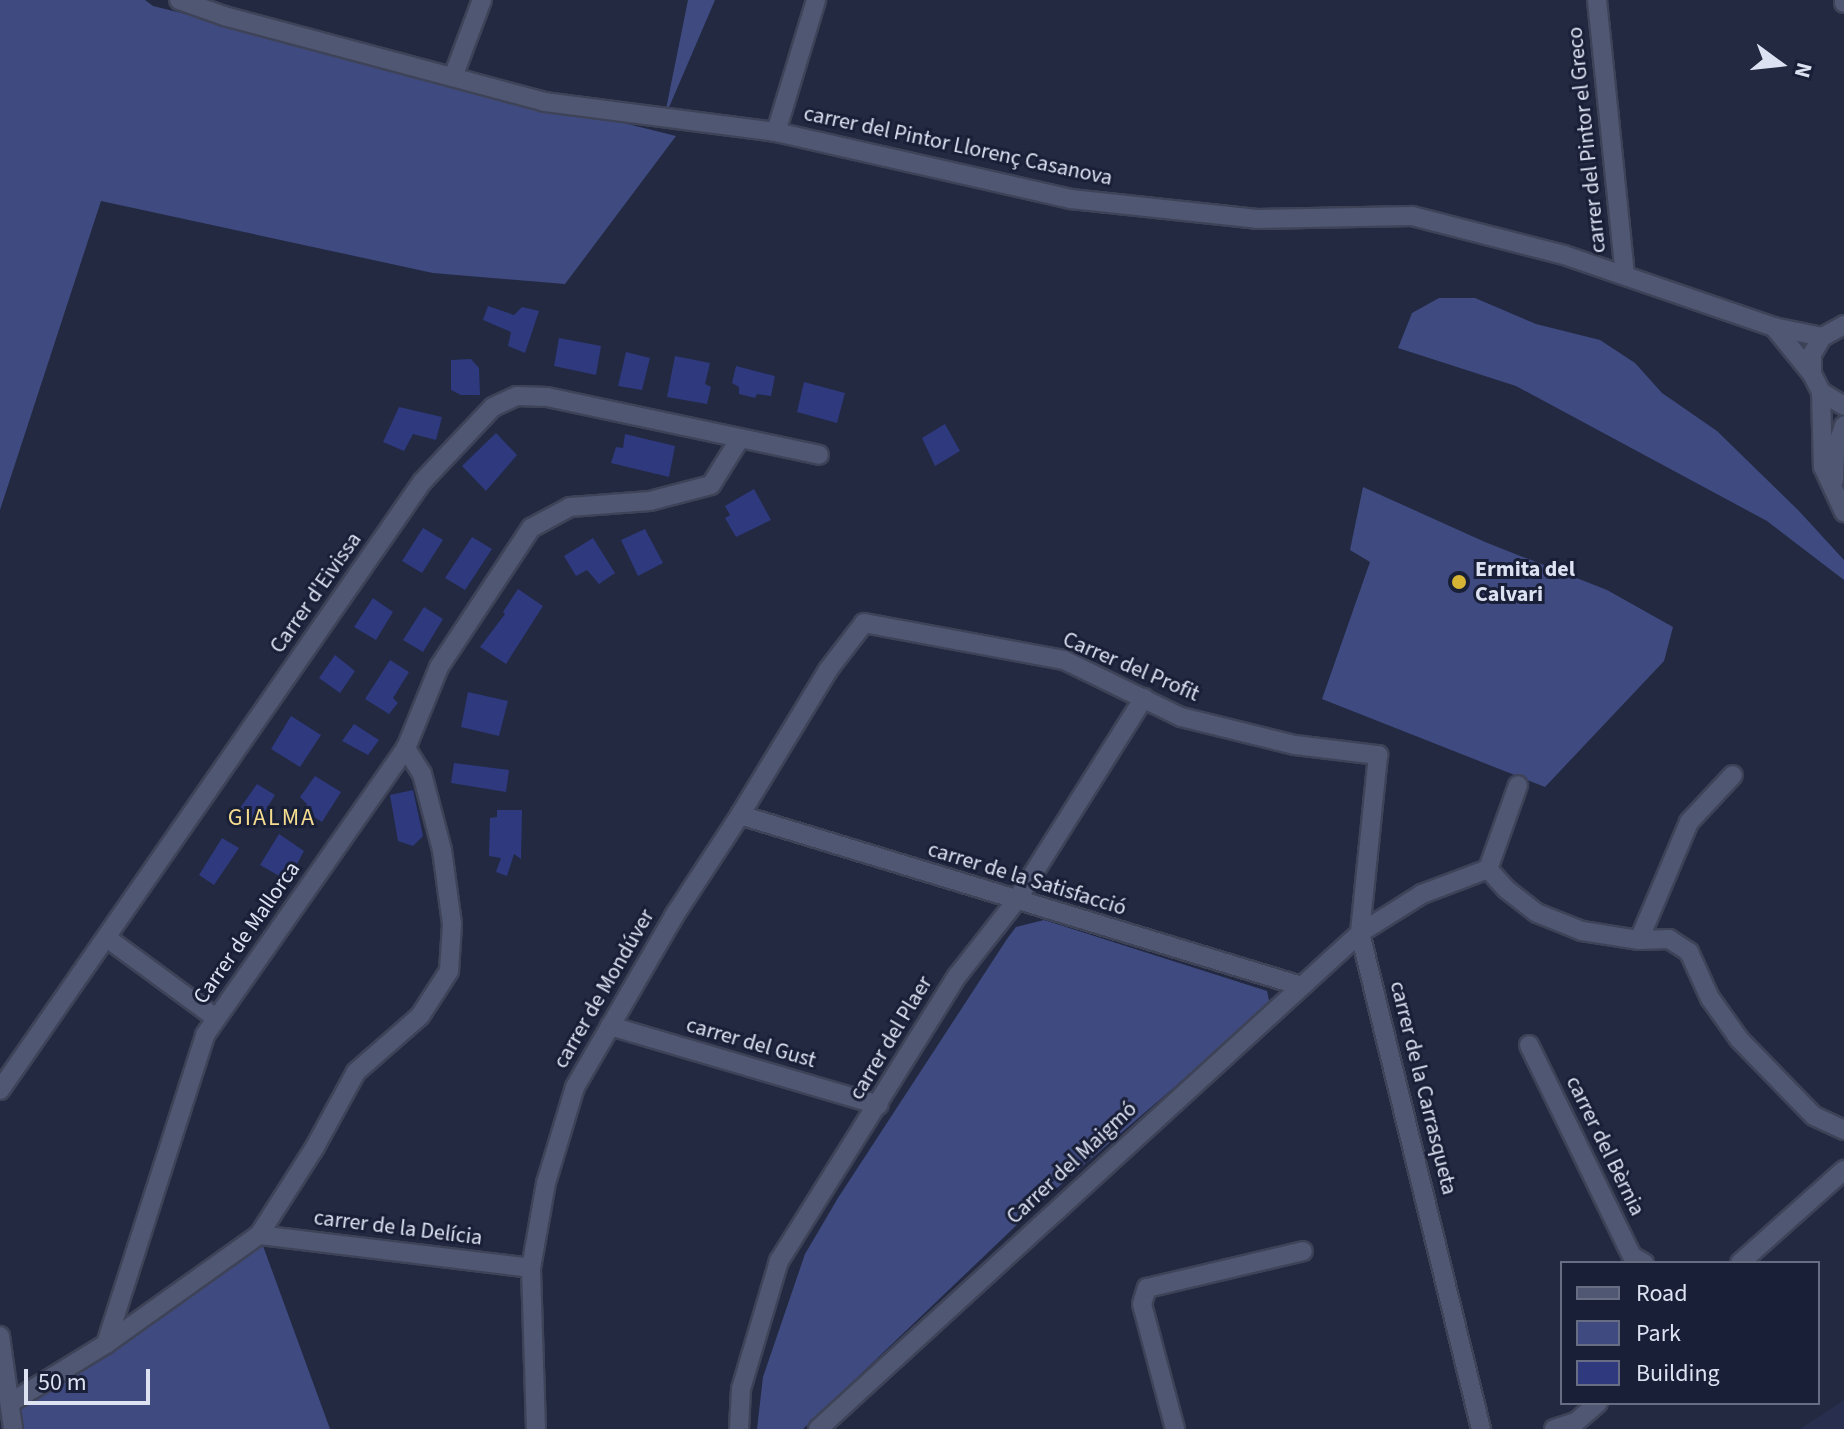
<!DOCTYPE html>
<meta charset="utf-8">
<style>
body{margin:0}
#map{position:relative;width:1844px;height:1429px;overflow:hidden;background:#232941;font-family:"Source Sans 3",sans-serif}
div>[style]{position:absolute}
.built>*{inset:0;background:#282f4e}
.green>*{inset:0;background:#3f4b80}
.building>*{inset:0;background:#2e397e}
.roads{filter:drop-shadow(2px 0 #3e4358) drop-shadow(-2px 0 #3e4358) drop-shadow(0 2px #3e4358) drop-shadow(0 -2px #3e4358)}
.street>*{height:18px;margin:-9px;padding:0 9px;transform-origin:9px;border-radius:9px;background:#505773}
.dots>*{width:22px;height:22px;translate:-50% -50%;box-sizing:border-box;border:4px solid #191f37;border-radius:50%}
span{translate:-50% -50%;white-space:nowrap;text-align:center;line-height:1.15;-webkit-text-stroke:6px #191f37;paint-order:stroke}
.street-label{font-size:22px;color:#dde2f2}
.poi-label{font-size:22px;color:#dde2f2;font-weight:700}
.left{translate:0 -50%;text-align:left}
.neighbourhood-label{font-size:24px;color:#f5dc8f;letter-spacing:2px}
.legend{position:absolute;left:1560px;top:1261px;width:260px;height:144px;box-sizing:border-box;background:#191f37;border:2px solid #676d82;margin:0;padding:10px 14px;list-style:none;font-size:24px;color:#dde2f2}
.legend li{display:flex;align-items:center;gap:16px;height:40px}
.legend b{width:40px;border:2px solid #676d82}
.north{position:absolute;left:1740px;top:24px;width:80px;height:80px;-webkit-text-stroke:6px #191f37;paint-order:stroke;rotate:105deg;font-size:22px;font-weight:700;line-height:32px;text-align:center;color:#dde2f2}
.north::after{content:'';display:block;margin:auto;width:28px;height:36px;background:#dde2f2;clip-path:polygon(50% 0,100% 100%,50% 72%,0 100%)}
.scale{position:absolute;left:24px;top:1369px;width:126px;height:36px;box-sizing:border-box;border:4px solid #dde2f2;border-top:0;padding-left:10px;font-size:24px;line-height:28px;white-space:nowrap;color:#dde2f2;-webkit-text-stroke:6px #191f37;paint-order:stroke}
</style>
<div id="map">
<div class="built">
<div style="clip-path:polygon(1844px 1400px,1844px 1429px,1800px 1429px)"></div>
</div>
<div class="green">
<div style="clip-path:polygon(0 0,145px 0,153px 6px,676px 136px,565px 284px,433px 273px,101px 201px,0 510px)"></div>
<div style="clip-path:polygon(688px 0,715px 0,664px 119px)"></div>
<div style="clip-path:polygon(1439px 298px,1475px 298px,1536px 324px,1600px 340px,1635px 363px,1662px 393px,1717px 431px,1799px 511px,1844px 560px,1844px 580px,1767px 521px,1516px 386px,1398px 348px,1412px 313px)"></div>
<div style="clip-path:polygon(1363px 487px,1485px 542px,1607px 590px,1673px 627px,1664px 661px,1545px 787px,1322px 699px,1370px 562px,1350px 550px)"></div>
<div style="clip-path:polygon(1044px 920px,1267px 991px,1270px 1005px,1043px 1200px,803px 1429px,757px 1429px,763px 1377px,805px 1254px,838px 1198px,1007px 939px,1016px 927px)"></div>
<div style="clip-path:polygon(259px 1235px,330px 1429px,13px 1429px,10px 1403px)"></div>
</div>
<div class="building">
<div style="clip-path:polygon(488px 306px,514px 315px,522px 307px,539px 311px,525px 353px,508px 346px,511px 332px,483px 320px)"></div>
<div style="clip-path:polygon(559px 338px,601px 346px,596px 375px,554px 366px)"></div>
<div style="clip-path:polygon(626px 352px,650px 358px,642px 390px,618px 386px)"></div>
<div style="clip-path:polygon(675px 356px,710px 363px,705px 384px,711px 387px,707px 404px,667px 397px)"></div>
<div style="clip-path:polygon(471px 359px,479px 368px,480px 395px,461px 395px,451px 390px,451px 360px)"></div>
<div style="clip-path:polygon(736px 366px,775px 376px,771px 396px,757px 394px,755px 398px,739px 394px,739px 387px,732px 383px)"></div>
<div style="clip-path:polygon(804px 382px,845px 393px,837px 423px,797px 412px)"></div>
<div style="clip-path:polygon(399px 407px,442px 417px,436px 440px,413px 434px,404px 451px,383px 442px)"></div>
<div style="clip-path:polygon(945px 424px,960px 451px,935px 466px,922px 438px)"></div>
<div style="clip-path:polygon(496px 433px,517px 455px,486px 491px,462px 466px)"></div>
<div style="clip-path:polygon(625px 434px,675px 446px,669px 477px,611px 463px,616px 447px,623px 448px)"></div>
<div style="clip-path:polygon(754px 489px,771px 520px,736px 537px,725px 518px,730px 515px,725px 506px)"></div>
<div style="clip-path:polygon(423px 528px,443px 540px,422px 573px,402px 561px)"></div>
<div style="clip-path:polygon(645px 529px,663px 563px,638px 576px,621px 540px)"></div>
<div style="clip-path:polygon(472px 537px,492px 549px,465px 590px,445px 578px)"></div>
<div style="clip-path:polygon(593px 538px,615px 573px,599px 584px,587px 570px,576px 576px,564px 556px)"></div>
<div style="clip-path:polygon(1460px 572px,1461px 576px,1466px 575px,1469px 587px,1453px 591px,1449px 575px)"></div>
<div style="clip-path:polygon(518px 589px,543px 606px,506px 664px,480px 647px,505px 614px,503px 612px)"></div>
<div style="clip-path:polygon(373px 598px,393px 612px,376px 640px,354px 627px)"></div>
<div style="clip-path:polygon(424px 607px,443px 619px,423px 652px,403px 640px)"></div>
<div style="clip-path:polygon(335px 655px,355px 671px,340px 693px,319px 678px)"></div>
<div style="clip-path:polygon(390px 660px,409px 672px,393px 698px,398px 703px,389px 714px,365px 699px)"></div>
<div style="clip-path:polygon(468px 692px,508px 701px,499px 736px,461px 727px)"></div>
<div style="clip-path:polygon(291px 716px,321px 735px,300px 767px,271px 749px)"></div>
<div style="clip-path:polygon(354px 724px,379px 740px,368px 755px,342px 741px)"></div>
<div style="clip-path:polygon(454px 763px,509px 770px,506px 792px,451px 783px)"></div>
<div style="clip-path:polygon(315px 776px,341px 792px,322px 822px,304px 811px,307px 804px,300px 797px)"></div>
<div style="clip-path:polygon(257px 784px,275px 795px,257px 824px,238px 811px)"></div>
<div style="clip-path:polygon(413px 790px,423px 836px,413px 846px,398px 841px,390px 795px)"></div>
<div style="clip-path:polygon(497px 810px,522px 810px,521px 859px,514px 854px,507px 876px,496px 872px,501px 858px,489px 856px,490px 818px,497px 817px)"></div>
<div style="clip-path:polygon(279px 834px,304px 851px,288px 881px,260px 865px)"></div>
<div style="clip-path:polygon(222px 838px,239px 848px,214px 885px,199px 875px)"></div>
</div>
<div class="roads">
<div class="street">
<div style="left:179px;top:0;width:48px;rotate:19.6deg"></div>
<div style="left:224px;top:16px;width:332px;rotate:15deg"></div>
<div style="left:545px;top:102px;width:233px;rotate:7.4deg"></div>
<div style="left:776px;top:132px;width:303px;rotate:12.8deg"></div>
<div style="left:1071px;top:199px;width:187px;rotate:6.1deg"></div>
<div style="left:1257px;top:219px;width:155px;rotate:-1.1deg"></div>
<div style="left:1412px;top:216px;width:157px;rotate:14.4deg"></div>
<div style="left:1564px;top:255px;width:222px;rotate:18.9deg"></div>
<div style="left:1774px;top:327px;width:49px;rotate:11.8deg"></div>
<div style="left:1597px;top:0;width:277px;rotate:84.2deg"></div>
<div style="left:1844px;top:0;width:3px;rotate:90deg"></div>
<div style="left:453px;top:77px;width:82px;rotate:-69.4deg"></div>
<div style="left:776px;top:132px;width:138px;rotate:-73.1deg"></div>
<div style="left:1844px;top:325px;width:25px;rotate:151deg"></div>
<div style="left:1822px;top:337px;width:20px;rotate:120deg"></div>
<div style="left:1812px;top:354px;width:20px;rotate:90deg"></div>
<div style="left:1812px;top:374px;width:20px;rotate:63deg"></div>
<div style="left:1821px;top:392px;width:27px;rotate:31deg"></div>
<div style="left:1774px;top:327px;width:60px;rotate:51deg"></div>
<div style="left:1821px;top:392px;width:75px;rotate:88.5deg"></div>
<div style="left:1823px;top:467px;width:50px;rotate:65deg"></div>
<div style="left:1834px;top:480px;width:28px;rotate:-88deg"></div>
<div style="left:1835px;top:452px;width:28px;rotate:-71deg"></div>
<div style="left:740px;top:815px;width:586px;rotate:16.95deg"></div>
<div style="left:1488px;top:869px;width:89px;rotate:-70.3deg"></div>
<div style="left:107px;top:938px;width:135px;rotate:36.3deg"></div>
<div style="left:1639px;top:940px;width:128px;rotate:-67deg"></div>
<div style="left:1689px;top:822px;width:64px;rotate:-46.9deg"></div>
<div style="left:610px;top:1026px;width:280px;rotate:16.4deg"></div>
<div style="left:1529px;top:1045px;width:235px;rotate:64deg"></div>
<div style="left:1632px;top:1256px;width:14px;rotate:30deg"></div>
<div style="left:0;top:1090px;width:740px;rotate:-55.24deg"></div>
<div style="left:422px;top:482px;width:103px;rotate:-46.6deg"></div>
<div style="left:493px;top:407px;width:26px;rotate:-25deg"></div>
<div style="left:517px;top:396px;width:30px;rotate:2deg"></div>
<div style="left:547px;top:397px;width:278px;rotate:12deg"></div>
<div style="left:259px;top:1235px;width:274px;rotate:6.9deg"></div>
<div style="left:1740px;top:1263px;width:140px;rotate:-41.8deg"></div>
<div style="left:0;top:1336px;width:94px;rotate:82deg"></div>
<div style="left:106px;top:1344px;width:188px;rotate:-35.5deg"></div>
<div style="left:259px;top:1235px;width:104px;rotate:-57.5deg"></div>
<div style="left:315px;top:1147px;width:85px;rotate:-61.3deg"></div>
<div style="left:356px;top:1072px;width:85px;rotate:-41.2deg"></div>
<div style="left:420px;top:1016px;width:54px;rotate:-57.2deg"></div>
<div style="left:449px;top:971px;width:47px;rotate:-86.3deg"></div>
<div style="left:452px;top:924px;width:75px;rotate:-97.7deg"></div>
<div style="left:442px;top:850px;width:79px;rotate:-104.7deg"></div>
<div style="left:422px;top:774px;width:31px;rotate:-122deg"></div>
<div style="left:10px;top:1403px;width:113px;rotate:-31.6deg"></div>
<div style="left:106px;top:1344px;width:324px;rotate:-72.2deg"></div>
<div style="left:205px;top:1035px;width:350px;rotate:-55deg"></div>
<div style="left:406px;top:748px;width:87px;rotate:-67.8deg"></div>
<div style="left:439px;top:667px;width:167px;rotate:-56.5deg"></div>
<div style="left:531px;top:528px;width:44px;rotate:-28.3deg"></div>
<div style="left:570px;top:507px;width:80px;rotate:-4.3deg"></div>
<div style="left:650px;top:501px;width:63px;rotate:-14.7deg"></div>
<div style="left:711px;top:485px;width:53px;rotate:-58.1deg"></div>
<div style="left:536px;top:1429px;width:161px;rotate:-91.8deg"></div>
<div style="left:531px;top:1268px;width:86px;rotate:-80deg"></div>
<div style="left:546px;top:1183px;width:100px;rotate:-73.2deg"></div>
<div style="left:575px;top:1087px;width:198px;rotate:-59.9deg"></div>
<div style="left:674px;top:916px;width:121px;rotate:-56.8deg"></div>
<div style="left:740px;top:815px;width:170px;rotate:-58.7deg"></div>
<div style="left:828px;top:670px;width:59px;rotate:-52.5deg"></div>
<div style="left:864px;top:623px;width:203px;rotate:10.5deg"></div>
<div style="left:1064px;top:660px;width:130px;rotate:26deg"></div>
<div style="left:1181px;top:717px;width:117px;rotate:13.8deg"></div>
<div style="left:1295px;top:745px;width:84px;rotate:6.9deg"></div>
<div style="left:1378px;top:755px;width:179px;rotate:95.8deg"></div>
<div style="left:1360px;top:933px;width:511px;rotate:76.29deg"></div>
<div style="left:739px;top:1429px;width:40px;rotate:-87.1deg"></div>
<div style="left:741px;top:1389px;width:134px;rotate:-73.5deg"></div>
<div style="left:779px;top:1261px;width:337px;rotate:-58deg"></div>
<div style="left:958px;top:975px;width:94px;rotate:-51.9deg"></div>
<div style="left:1016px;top:901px;width:240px;rotate:-57.8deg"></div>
<div style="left:818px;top:1429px;width:735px;rotate:-42.46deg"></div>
<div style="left:1360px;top:933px;width:73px;rotate:-32.2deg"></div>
<div style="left:1422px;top:894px;width:71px;rotate:-20.7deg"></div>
<div style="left:1488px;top:869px;width:27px;rotate:48deg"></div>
<div style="left:1506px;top:889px;width:39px;rotate:38deg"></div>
<div style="left:1537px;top:913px;width:48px;rotate:21.8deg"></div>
<div style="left:1582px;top:931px;width:58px;rotate:9deg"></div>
<div style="left:1639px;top:940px;width:30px;rotate:-2deg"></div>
<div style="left:1669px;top:939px;width:24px;rotate:33deg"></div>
<div style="left:1689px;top:952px;width:51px;rotate:65.5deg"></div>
<div style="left:1710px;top:998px;width:50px;rotate:54.7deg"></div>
<div style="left:1739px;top:1039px;width:107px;rotate:45.8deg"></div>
<div style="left:1814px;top:1116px;width:33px;rotate:25deg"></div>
<div style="left:1175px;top:1429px;width:129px;rotate:-104.8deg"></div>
<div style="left:1142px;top:1304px;width:17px;rotate:-73deg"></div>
<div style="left:1147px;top:1288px;width:160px;rotate:-13.3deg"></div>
<div style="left:1554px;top:1429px;width:23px;rotate:-18deg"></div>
<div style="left:1576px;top:1422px;width:29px;rotate:-41deg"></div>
</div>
</div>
<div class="dots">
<div style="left:1459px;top:582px;background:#d8b434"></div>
</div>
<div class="street-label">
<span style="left:1587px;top:140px;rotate:-96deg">carrer del Pintor el Greco</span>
<span style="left:958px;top:146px;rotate:12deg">carrer del Pintor Llorenç Casanova</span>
<span style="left:316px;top:593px;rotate:-55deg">Carrer d'Eivissa</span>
<span style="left:1131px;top:667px;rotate:23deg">Carrer del Profit</span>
<span style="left:1027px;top:879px;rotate:17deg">carrer de la Satisfacció</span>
<span style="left:247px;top:933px;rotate:-55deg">Carrer de Mallorca</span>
<span style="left:604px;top:989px;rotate:-60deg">carrer de Mondúver</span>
<span style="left:891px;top:1038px;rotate:-59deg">carrer del Plaer</span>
<span style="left:751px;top:1043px;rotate:16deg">carrer del Gust</span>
<span style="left:1423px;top:1088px;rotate:76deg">carrer de la Carrasqueta</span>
<span style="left:1605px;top:1146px;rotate:64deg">carrer del Bèrnia</span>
<span style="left:1072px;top:1163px;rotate:-43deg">Carrer del Maigmó</span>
<span style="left:398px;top:1228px;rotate:7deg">carrer de la Delícia</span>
</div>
<div class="poi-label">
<span class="left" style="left:1475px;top:582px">Ermita del<br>Calvari</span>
</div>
<div class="neighbourhood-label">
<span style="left:272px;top:818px">GIALMA</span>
</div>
<ul class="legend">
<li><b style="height:10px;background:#505773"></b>Road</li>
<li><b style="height:22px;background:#3f4b80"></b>Park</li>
<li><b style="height:22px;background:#2e397e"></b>Building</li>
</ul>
<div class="north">N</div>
<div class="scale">50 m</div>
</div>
